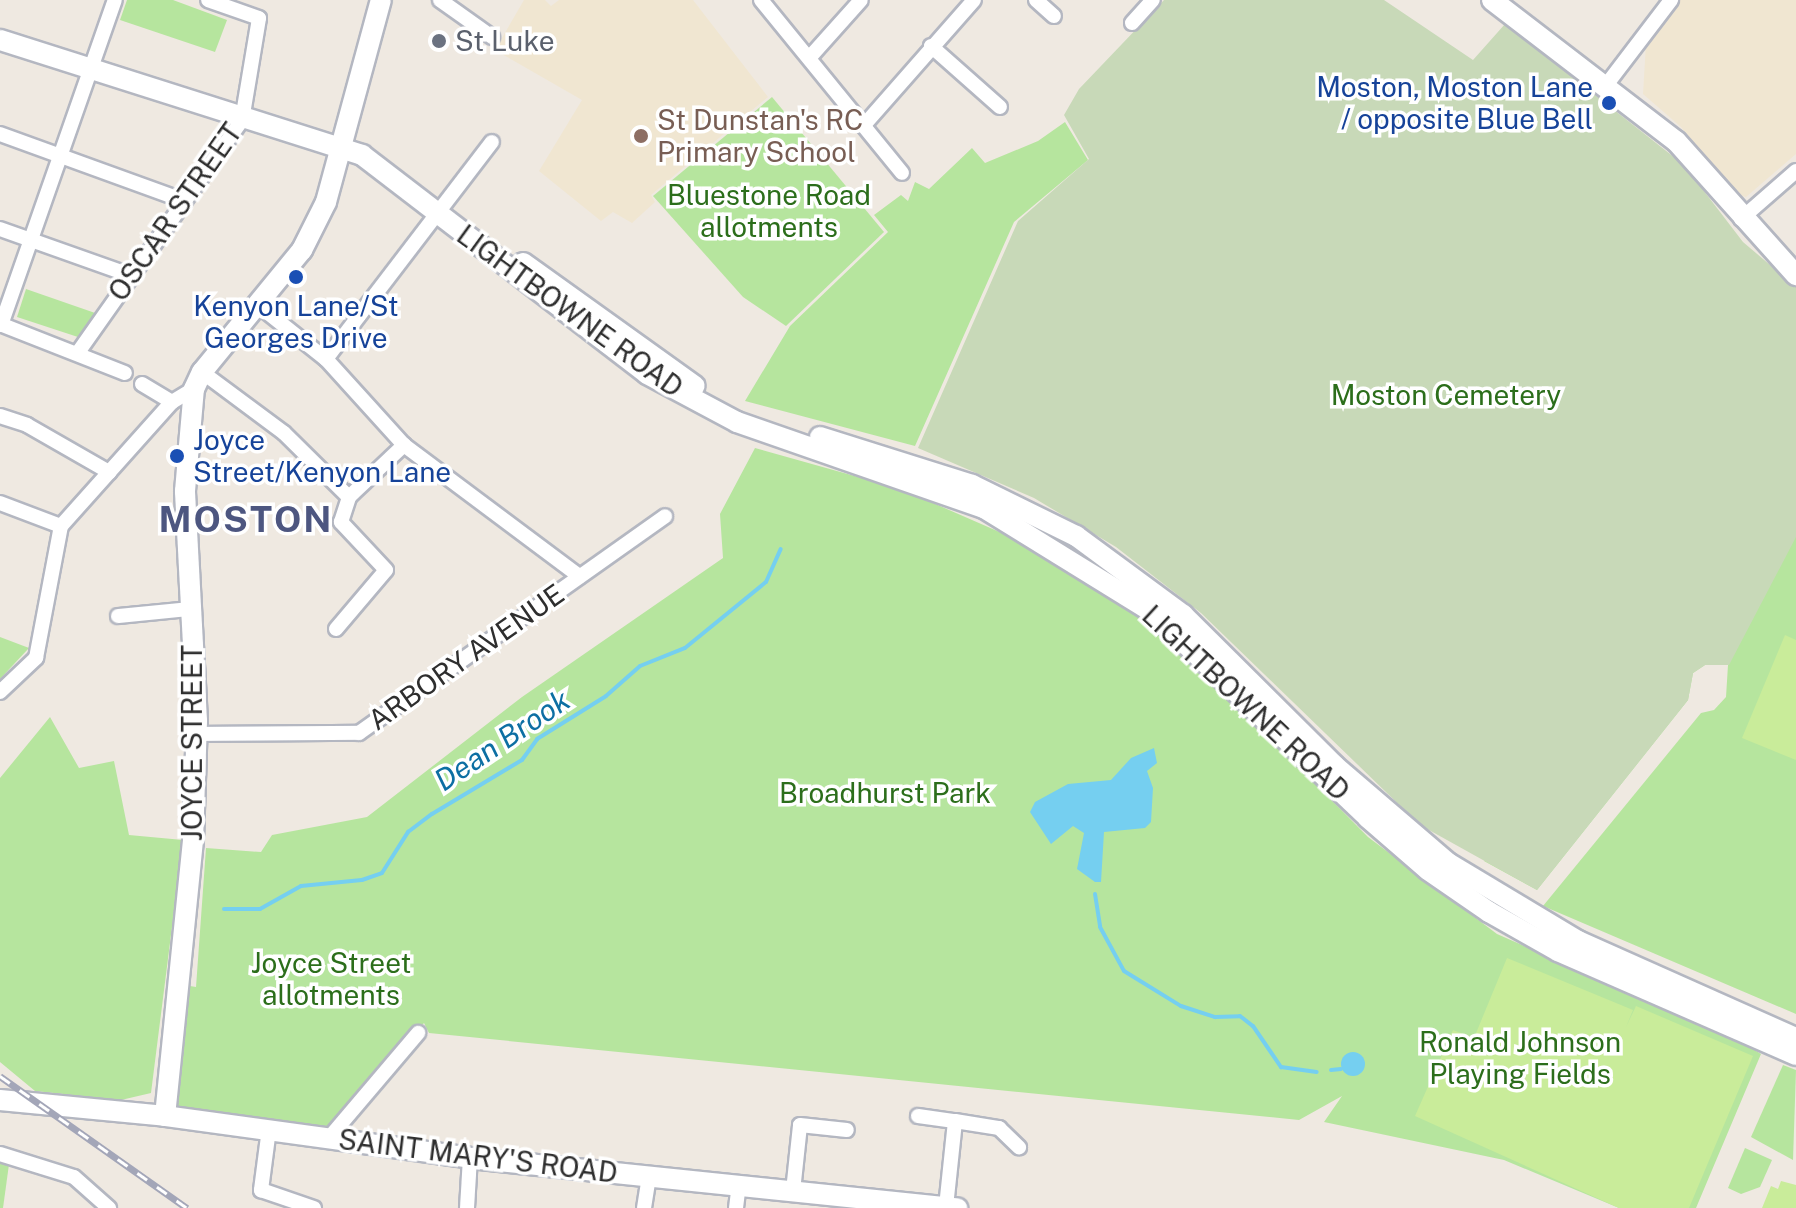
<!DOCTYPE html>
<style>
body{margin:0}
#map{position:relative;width:1796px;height:1208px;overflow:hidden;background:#efe9e1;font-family:"Public Sans",sans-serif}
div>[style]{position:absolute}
.education>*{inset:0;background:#f0e6d1}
.green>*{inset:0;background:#b6e59e}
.cemetery>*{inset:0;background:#c8d9b8}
.pitch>*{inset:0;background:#c9ec9a}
.water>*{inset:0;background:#75cff0}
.round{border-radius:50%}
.stream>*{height:4px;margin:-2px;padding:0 2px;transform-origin:2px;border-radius:2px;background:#75cff0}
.roads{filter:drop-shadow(2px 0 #b4b7c1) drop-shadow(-2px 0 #b4b7c1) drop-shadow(0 2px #b4b7c1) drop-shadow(0 -2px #b4b7c1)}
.street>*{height:14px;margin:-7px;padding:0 7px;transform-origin:7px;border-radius:7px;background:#fff}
.secondary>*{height:20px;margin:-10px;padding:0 10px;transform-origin:10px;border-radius:10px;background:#fff}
.rail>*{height:7px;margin-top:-3.5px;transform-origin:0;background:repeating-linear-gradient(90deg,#fff 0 12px,#a3a6b8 0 24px);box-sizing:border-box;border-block:2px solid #a3a6b8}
.dots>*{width:22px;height:22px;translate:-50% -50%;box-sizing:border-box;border:4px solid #fff;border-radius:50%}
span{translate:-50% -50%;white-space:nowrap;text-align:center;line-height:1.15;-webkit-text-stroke:7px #fff;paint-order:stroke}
.worship-label{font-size:28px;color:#5b616d}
.left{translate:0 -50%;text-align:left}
.transit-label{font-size:28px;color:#164399}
.right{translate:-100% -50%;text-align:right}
.education-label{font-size:28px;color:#785e54}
.park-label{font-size:28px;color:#2c6e1b}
.street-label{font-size:28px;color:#2e2e2e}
.water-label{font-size:30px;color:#0d6fa3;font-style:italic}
.district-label{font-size:36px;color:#4d5680;font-weight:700;letter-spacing:2px}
</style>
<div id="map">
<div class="education">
<div style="clip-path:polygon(524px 0,545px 0,551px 6px,559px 0,693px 0,768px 97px,651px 195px,655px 202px,632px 223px,613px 212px,601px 221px,539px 171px,582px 100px,495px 50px)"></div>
<div style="clip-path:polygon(1680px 0,1796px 0,1796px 154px,1746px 197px,1735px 194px,1681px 127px,1643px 94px,1646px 44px)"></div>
</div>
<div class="green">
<div style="clip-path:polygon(127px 0,173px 0,227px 20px,215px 52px,120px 20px)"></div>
<div style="clip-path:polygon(772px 97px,884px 232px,786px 326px,743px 297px,653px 196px)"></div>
<div style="clip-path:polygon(1065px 122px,1088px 160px,1014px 222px,915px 446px,745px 401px,790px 326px,888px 232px,874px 215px,901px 195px,908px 201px,915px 182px,929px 189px,972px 148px,985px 163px,1038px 141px)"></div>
<div style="clip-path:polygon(26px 289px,98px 314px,81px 338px,17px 317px)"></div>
<div style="clip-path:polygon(1796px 430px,1796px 1014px,1543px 906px,1701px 713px,1714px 710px,1726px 697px,1728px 665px,1705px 665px,1693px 673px,1688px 700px,1537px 890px,1484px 861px,1527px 812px)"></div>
<div style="clip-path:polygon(755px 448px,901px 489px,1011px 537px,1117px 600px,1185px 652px,1368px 837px,1497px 934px,1737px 1039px,1761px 1054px,1696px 1208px,1619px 1208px,1504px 1160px,1324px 1122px,1342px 1096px,1299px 1120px,429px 1033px,424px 1023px,329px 1138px,165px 1116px,178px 984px,196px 987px,206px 848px,261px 852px,272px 835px,367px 817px,522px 697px,723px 558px,720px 514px)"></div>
<div style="clip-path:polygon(0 637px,29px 648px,0 679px)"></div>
<div style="clip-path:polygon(50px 717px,79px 768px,114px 761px,129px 835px,183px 840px,151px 1093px,121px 1100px,35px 1091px,0 1062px,0 778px)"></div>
<div style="clip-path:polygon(1783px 1065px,1796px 1070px,1793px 1160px,1751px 1137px)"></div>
<div style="clip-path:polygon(1745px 1148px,1772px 1160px,1760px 1187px,1741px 1194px,1728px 1188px)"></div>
<div style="clip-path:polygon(0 1154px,10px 1157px,3px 1208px,0 1208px)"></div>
</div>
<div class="cemetery">
<div style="clip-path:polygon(1164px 0,1384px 0,1473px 60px,1505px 24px,1684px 165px,1743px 242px,1796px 287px,1796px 537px,1729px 665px,1705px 665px,1693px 673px,1688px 700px,1537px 890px,1420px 825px,1201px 613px,1116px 547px,1034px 498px,918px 448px,1018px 221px,1089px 159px,1064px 115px,1079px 89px)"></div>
</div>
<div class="pitch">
<div style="clip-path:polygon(1785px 635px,1796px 640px,1796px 760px,1742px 738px)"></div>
<div style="clip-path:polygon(1507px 958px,1633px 1010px,1626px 1027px,1636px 1006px,1753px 1056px,1689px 1208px,1619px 1208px,1415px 1116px,1453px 1030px,1474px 1038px)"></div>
<div style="clip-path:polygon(1781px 1181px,1796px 1185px,1796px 1208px,1762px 1208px,1771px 1186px,1778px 1189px)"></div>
</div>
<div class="water">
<div style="clip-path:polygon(1154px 748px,1157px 763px,1147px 771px,1153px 788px,1151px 822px,1145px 828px,1104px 832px,1101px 882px,1095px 882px,1077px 869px,1084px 833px,1073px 826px,1051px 844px,1030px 812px,1035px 802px,1068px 784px,1111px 780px,1131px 758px)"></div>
<div class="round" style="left:1341px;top:1052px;width:24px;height:24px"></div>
</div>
<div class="stream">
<div style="left:1095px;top:894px;width:33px;rotate:81deg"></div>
<div style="left:1100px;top:927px;width:50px;rotate:61.4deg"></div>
<div style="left:1124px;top:971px;width:67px;rotate:31.6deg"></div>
<div style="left:1181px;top:1006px;width:36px;rotate:18deg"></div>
<div style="left:1215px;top:1017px;width:25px;rotate:-2deg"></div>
<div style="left:1240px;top:1016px;width:16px;rotate:38deg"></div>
<div style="left:1253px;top:1026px;width:50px;rotate:55.7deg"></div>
<div style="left:1281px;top:1067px;width:36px;rotate:8deg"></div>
<div style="left:224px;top:909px;width:36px"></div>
<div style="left:260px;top:909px;width:47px;rotate:-29.3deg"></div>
<div style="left:301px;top:886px;width:61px;rotate:-5.6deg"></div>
<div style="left:362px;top:880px;width:21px;rotate:-19deg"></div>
<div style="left:382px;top:873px;width:49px;rotate:-57.6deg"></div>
<div style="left:408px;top:832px;width:30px;rotate:-37deg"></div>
<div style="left:432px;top:814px;width:105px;rotate:-31deg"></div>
<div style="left:522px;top:760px;width:26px;rotate:-54deg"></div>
<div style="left:537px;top:739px;width:81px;rotate:-31.9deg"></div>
<div style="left:606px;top:696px;width:45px;rotate:-41.4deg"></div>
<div style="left:640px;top:666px;width:48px;rotate:-21.8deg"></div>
<div style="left:685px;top:648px;width:104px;rotate:-39.2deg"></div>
<div style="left:766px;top:582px;width:36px;rotate:-66deg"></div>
<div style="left:1331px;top:1070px;width:10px;rotate:-6deg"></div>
</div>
<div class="roads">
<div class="street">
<div style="left:440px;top:0;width:64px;rotate:35.4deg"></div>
<div style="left:761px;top:0;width:223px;rotate:50.8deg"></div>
<div style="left:1036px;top:0;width:24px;rotate:42deg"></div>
<div style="left:1132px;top:23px;width:31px;rotate:-48deg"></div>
<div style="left:931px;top:46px;width:92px;rotate:41.5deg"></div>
<div style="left:810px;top:57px;width:76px;rotate:-48.2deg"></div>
<div style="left:1607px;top:84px;width:106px;rotate:-52.7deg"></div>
<div style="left:865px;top:124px;width:165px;rotate:-48.7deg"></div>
<div style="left:0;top:134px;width:197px;rotate:19.9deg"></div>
<div style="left:1741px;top:219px;width:73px;rotate:-41.1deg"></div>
<div style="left:0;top:229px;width:138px;rotate:19.5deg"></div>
<div style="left:258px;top:305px;width:87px;rotate:38.5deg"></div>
<div style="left:326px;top:359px;width:116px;rotate:47.8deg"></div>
<div style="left:404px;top:445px;width:219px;rotate:36.8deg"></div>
<div style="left:0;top:324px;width:134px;rotate:21.4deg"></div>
<div style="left:1px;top:325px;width:344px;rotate:-70.7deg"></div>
<div style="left:79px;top:351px;width:283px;rotate:-54.8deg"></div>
<div style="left:242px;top:120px;width:103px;rotate:-80.5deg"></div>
<div style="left:259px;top:18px;width:54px;rotate:-160.6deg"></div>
<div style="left:326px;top:359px;width:273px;rotate:-52.6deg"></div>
<div style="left:202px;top:372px;width:102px;rotate:36.6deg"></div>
<div style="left:284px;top:433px;width:91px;rotate:44.6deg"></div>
<div style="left:142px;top:384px;width:35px;rotate:31deg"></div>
<div style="left:0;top:416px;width:28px;rotate:18deg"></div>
<div style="left:27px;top:425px;width:95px;rotate:29.8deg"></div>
<div style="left:0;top:503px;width:65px;rotate:20.7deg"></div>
<div style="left:118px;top:616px;width:71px;rotate:-5.6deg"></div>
<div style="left:336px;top:629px;width:77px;rotate:-49.7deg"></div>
<div style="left:386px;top:570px;width:66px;rotate:-133.2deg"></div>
<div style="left:341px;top:522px;width:26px;rotate:-72deg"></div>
<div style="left:349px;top:497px;width:76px;rotate:-43.4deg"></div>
<div style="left:0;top:692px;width:50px;rotate:-43.4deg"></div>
<div style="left:36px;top:658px;width:134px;rotate:-79.3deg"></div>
<div style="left:61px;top:526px;width:166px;rotate:-48.2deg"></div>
<div style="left:172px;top:402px;width:26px;rotate:-31deg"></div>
<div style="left:197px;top:734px;width:162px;rotate:-0.4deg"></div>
<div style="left:359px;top:733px;width:375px;rotate:-35.3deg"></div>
<div style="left:918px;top:1116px;width:37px;rotate:8deg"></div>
<div style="left:269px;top:1129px;width:62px;rotate:97.5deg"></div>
<div style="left:261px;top:1190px;width:56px;rotate:18.8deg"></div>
<div style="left:329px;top:1138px;width:138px;rotate:-49.7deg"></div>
<div style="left:0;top:1154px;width:77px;rotate:17.3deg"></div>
<div style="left:74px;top:1177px;width:47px;rotate:41.5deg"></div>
<div style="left:793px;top:1191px;width:66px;rotate:-83.9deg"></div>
<div style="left:800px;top:1125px;width:47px;rotate:6.1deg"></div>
<div style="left:946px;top:1207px;width:86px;rotate:-84deg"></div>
<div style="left:955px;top:1121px;width:45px;rotate:9deg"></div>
<div style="left:999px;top:1128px;width:28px;rotate:44deg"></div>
<div style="left:467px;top:1208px;width:50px;rotate:-86.6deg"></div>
<div style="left:644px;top:1208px;width:31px;rotate:-81deg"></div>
<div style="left:736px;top:1208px;width:23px;rotate:-83deg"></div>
</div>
<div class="secondary">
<div style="left:1492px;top:0;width:232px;rotate:37.5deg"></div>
<div style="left:1676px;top:141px;width:180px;rotate:48.2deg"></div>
<div style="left:0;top:40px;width:380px;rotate:17.6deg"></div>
<div style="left:362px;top:155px;width:359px;rotate:37.5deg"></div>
<div style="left:647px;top:374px;width:102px;rotate:28.1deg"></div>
<div style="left:737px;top:422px;width:262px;rotate:19.2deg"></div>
<div style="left:984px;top:508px;width:196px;rotate:31.7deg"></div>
<div style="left:1151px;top:611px;width:300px;rotate:43.6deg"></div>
<div style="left:1368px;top:818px;width:79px;rotate:40.9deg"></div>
<div style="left:1428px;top:870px;width:74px;rotate:34.5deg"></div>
<div style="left:1489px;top:912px;width:79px;rotate:29.5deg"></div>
<div style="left:1558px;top:951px;width:260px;rotate:23.6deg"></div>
<div style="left:523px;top:263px;width:211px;rotate:35.6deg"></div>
<div style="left:820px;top:437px;width:159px;rotate:17.5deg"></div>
<div style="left:972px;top:485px;width:116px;rotate:26.1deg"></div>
<div style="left:1076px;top:536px;width:133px;rotate:36.4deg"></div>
<div style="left:1183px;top:615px;width:214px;rotate:44.8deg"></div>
<div style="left:1335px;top:766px;width:149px;rotate:40.6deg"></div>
<div style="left:1448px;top:863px;width:152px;rotate:31deg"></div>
<div style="left:1578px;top:941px;width:239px;rotate:24deg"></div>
<div style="left:0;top:1100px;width:166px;rotate:5.5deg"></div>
<div style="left:165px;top:1116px;width:308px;rotate:7.8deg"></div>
<div style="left:470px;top:1158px;width:490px;rotate:5.9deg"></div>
<div style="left:165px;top:1116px;width:276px;rotate:-84.2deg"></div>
<div style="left:193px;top:841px;width:120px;rotate:-88.1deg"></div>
<div style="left:197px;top:721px;width:230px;rotate:-93deg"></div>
<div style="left:185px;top:491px;width:102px;rotate:-85deg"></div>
<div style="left:194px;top:389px;width:19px;rotate:-65deg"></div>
<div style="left:202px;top:372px;width:158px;rotate:-50.7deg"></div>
<div style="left:302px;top:250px;width:54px;rotate:-63.4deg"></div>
<div style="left:326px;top:202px;width:209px;rotate:-74.8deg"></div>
</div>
</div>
<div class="rail">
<div style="left:0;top:1076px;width:229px;rotate:35.2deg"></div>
</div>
<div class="dots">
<div style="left:439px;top:41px;background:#6b7280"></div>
<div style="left:1609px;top:103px;background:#1a4fb4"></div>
<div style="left:641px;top:136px;background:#8d6e63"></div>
<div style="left:296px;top:277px;background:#1a4fb4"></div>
<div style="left:177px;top:456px;background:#1a4fb4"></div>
</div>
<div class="worship-label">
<span class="left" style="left:455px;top:41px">St Luke</span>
</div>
<div class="transit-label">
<span class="right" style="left:1593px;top:103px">Moston, Moston Lane<br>/ opposite Blue Bell</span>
<span style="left:296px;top:322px">Kenyon Lane/St<br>Georges Drive</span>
<span class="left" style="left:193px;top:456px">Joyce<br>Street/Kenyon Lane</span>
</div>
<div class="education-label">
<span class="left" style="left:657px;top:136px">St Dunstan's RC<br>Primary School</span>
</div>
<div class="park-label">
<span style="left:769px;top:211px">Bluestone Road<br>allotments</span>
<span style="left:1446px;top:395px">Moston Cemetery</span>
<span style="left:885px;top:793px">Broadhurst Park</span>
<span style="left:331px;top:979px">Joyce Street<br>allotments</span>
<span style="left:1520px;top:1058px">Ronald Johnson<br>Playing Fields</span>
</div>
<div class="street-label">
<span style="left:175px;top:212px;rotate:-55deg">OSCAR STREET</span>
<span style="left:570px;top:311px;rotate:36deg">LIGHTBOWNE ROAD</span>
<span style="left:466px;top:657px;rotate:-35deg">ARBORY AVENUE</span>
<span style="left:1246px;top:703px;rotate:43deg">LIGHTBOWNE ROAD</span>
<span style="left:192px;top:743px;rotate:-90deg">JOYCE STREET</span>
<span style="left:478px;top:1156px;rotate:7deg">SAINT MARY'S ROAD</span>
</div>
<div class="water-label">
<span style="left:502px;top:740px;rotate:-34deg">Dean Brook</span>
</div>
<div class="district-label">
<span style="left:246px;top:520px">MOSTON</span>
</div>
</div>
